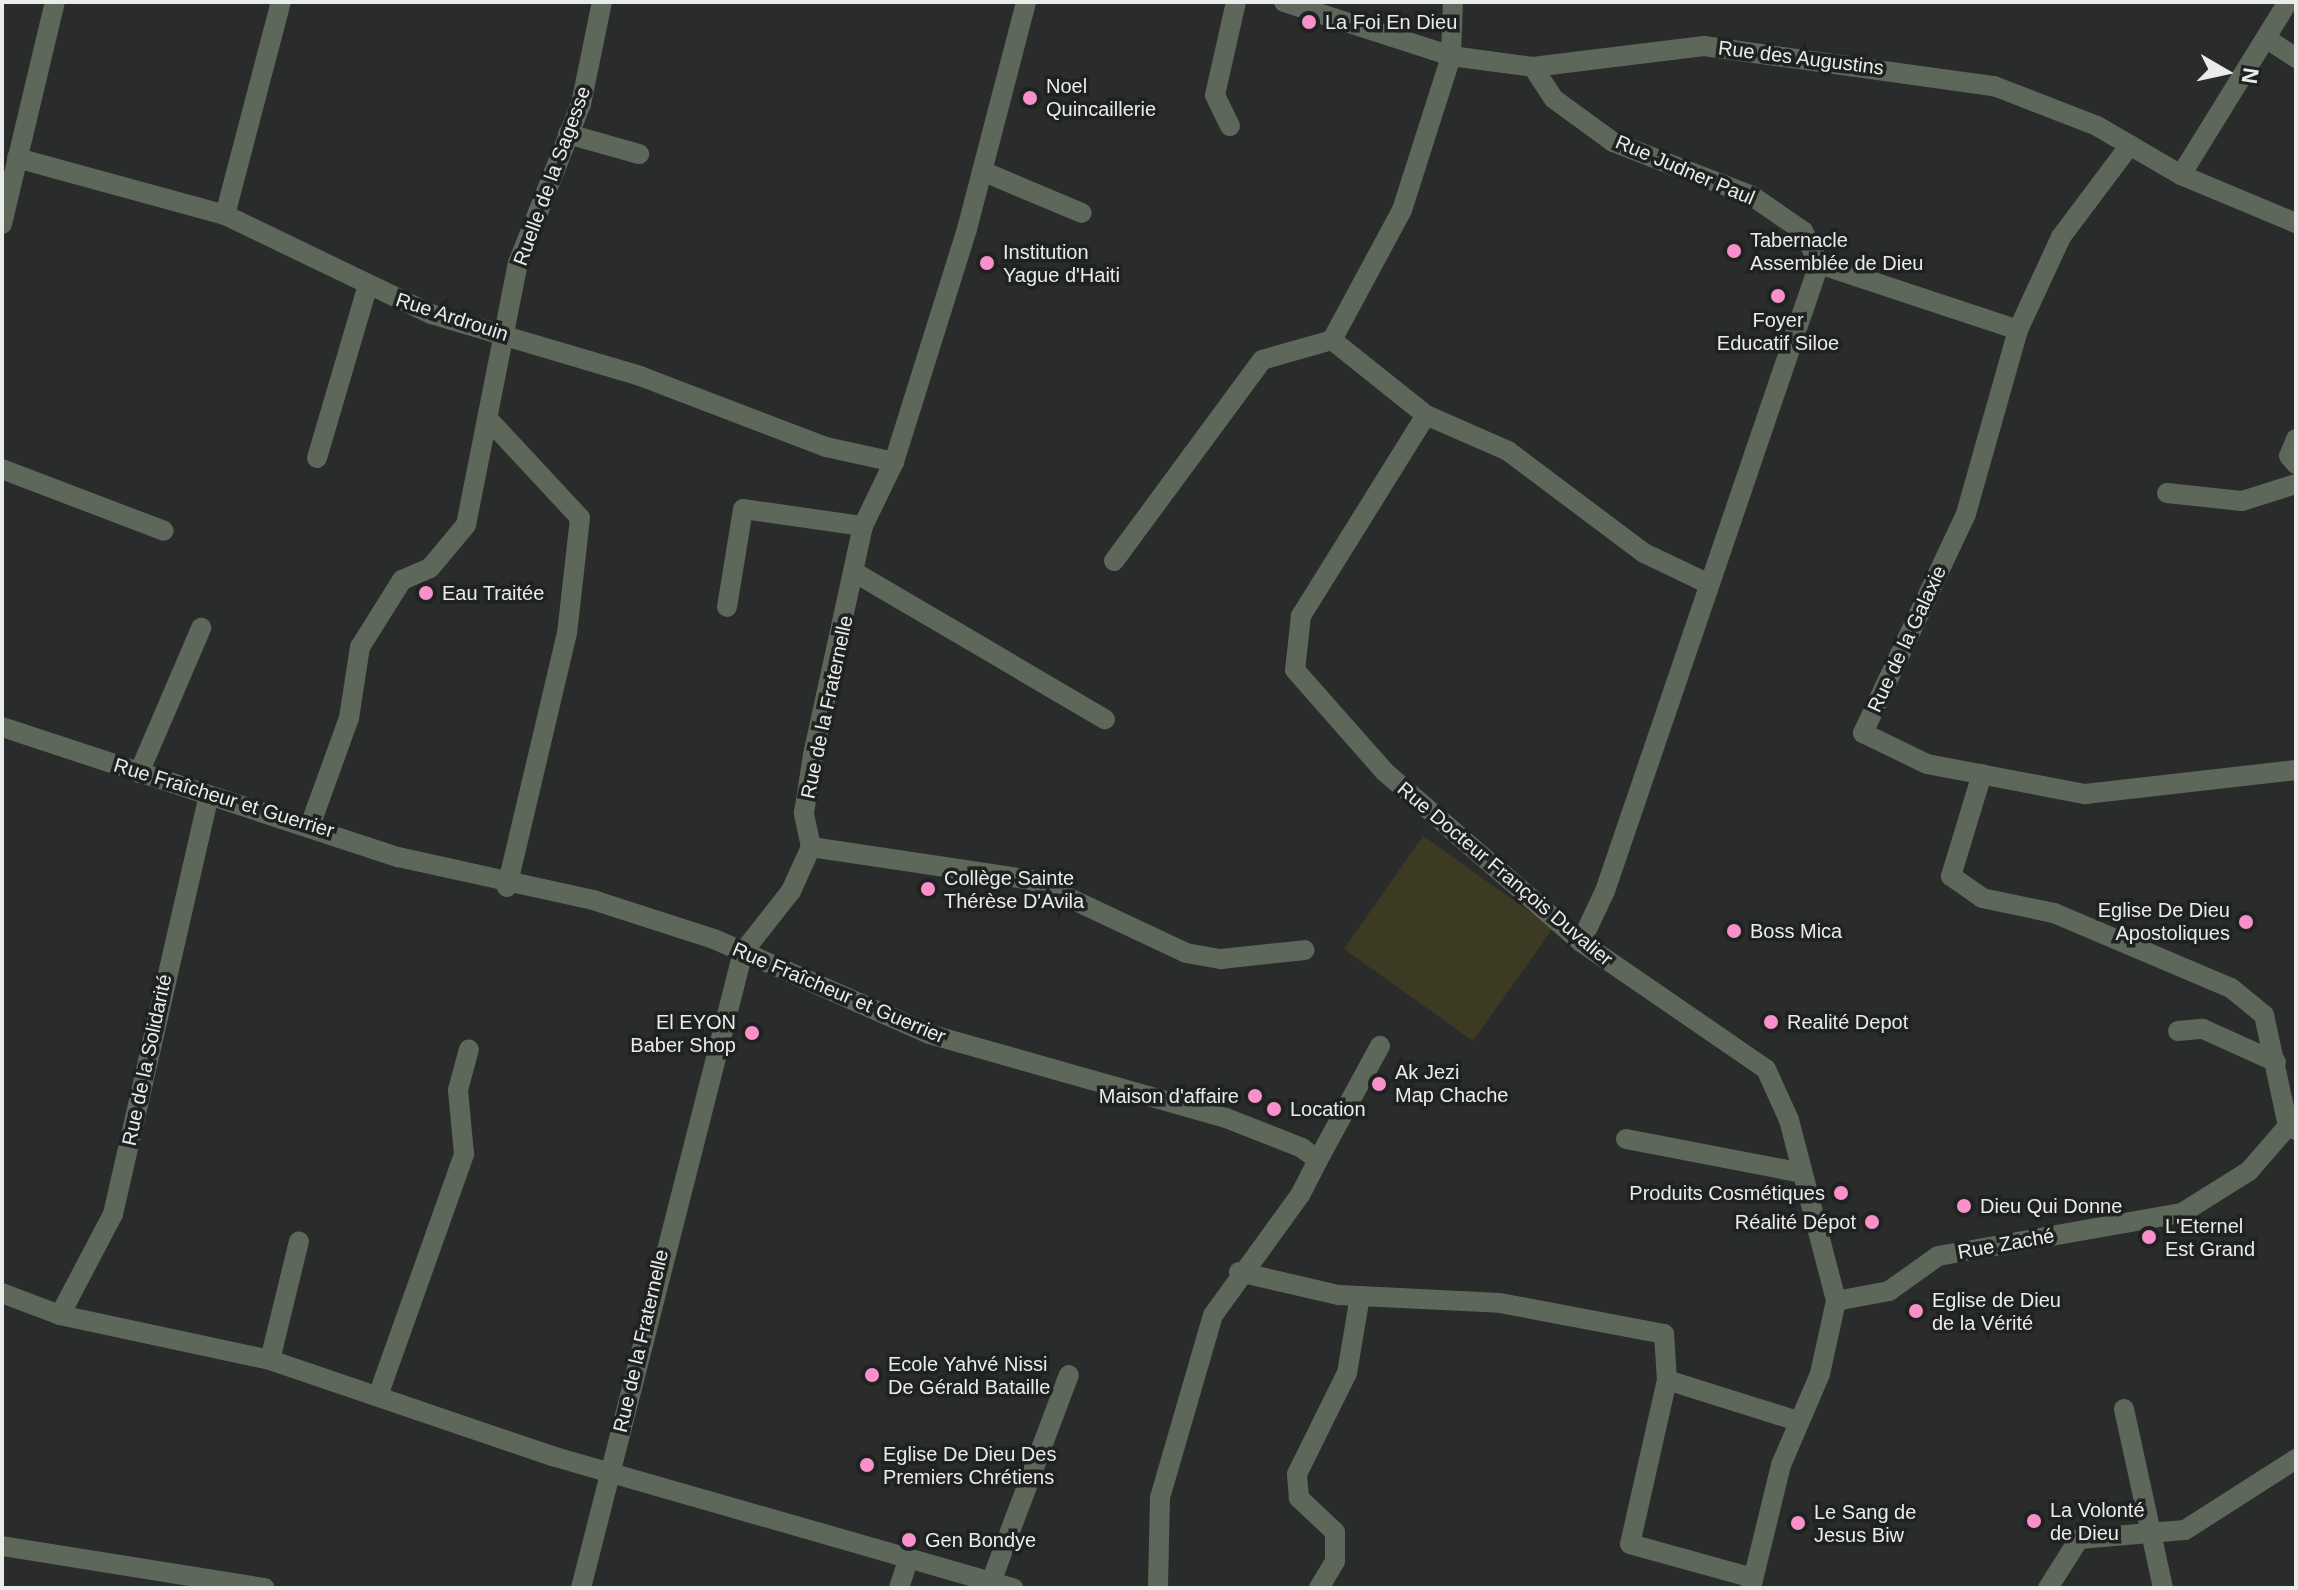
<!DOCTYPE html>
<meta charset="utf-8">
<style>
body{margin:0}
#map{position:relative;width:2298px;height:1590px;overflow:hidden;background:#292c2b;font-family:Arial,sans-serif}
div>[style]{position:absolute}
.green>*{inset:0;background:#3d3a24}
.street>*{height:20px;margin:-10px;padding:0 10px;transform-origin:10px;border-radius:10px;background:#5d675a}
.dots>*{width:22px;height:22px;translate:-50% -50%;box-sizing:border-box;border:4px solid #1f2221;border-radius:50%}
span{translate:-50% -50%;white-space:nowrap;text-align:center;line-height:1.15;-webkit-text-stroke:7px #1f2221;paint-order:stroke}
.poi-label{font-size:20px;color:#eaecec}
.left{translate:0 -50%;text-align:left}
.right{translate:-100% -50%;text-align:right}
.street-label{font-size:20px;color:#eaecec}
.frame{position:absolute;inset:0;border:4px solid #eaecec;pointer-events:none}
.north{position:absolute;left:2186px;top:32px;width:80px;height:80px;-webkit-text-stroke:6px #1f2221;paint-order:stroke;rotate:99deg;font-size:22px;font-weight:700;line-height:32px;text-align:center;color:#eaecec}
.north::after{content:'';display:block;margin:auto;width:28px;height:36px;background:#eaecec;clip-path:polygon(50% 0,100% 100%,50% 72%,0 100%)}
</style>
<div id="map">
<div class="green">
<div style="clip-path:polygon(1423px 836px,1553px 928px,1473px 1041px,1344px 949px)"></div>
</div>
<div class="street">
<div style="left:1284px;top:2px;width:176px;rotate:17.9deg"></div>
<div style="left:1451px;top:56px;width:83px;rotate:7.6deg"></div>
<div style="left:1533px;top:67px;width:172px;rotate:-7deg"></div>
<div style="left:1704px;top:46px;width:293px;rotate:7.9deg"></div>
<div style="left:1994px;top:86px;width:110px;rotate:21.2deg"></div>
<div style="left:2097px;top:126px;width:97px;rotate:30.3deg"></div>
<div style="left:2181px;top:175px;width:125px;rotate:22.7deg"></div>
<div style="left:2267px;top:39px;width:35px;rotate:33deg"></div>
<div style="left:1533px;top:67px;width:38px;rotate:57deg"></div>
<div style="left:1554px;top:99px;width:73px;rotate:36.1deg"></div>
<div style="left:1613px;top:142px;width:149px;rotate:21.2deg"></div>
<div style="left:1752px;top:196px;width:62px;rotate:34.5deg"></div>
<div style="left:1803px;top:231px;width:37px;rotate:64deg"></div>
<div style="left:1819px;top:264px;width:210px;rotate:18.3deg"></div>
<div style="left:1230px;top:126px;width:34px;rotate:-116deg"></div>
<div style="left:1215px;top:95px;width:95px;rotate:-77.3deg"></div>
<div style="left:568px;top:134px;width:74px;rotate:15.7deg"></div>
<div style="left:2130px;top:145px;width:115px;rotate:126.9deg"></div>
<div style="left:2061px;top:237px;width:102px;rotate:114.8deg"></div>
<div style="left:2018px;top:330px;width:191px;rotate:105.8deg"></div>
<div style="left:1966px;top:514px;width:242px;rotate:115.2deg"></div>
<div style="left:1863px;top:733px;width:71px;rotate:25.8deg"></div>
<div style="left:1927px;top:764px;width:161px;rotate:10.8deg"></div>
<div style="left:2085px;top:794px;width:212px;rotate:-6.5deg"></div>
<div style="left:17px;top:158px;width:216px;rotate:15.3deg"></div>
<div style="left:225px;top:215px;width:229px;rotate:25.7deg"></div>
<div style="left:431px;top:314px;width:218px;rotate:16.5deg"></div>
<div style="left:640px;top:376px;width:199px;rotate:20.9deg"></div>
<div style="left:826px;top:447px;width:70px;rotate:12.4deg"></div>
<div style="left:982px;top:171px;width:108px;rotate:22.8deg"></div>
<div style="left:2181px;top:175px;width:203px;rotate:-58.3deg"></div>
<div style="left:225px;top:215px;width:220px;rotate:-75.3deg"></div>
<div style="left:2px;top:224px;width:228px;rotate:-76.6deg"></div>
<div style="left:1332px;top:340px;width:120px;rotate:38.6deg"></div>
<div style="left:1426px;top:415px;width:90px;rotate:23.7deg"></div>
<div style="left:1508px;top:451px;width:170px;rotate:36.9deg"></div>
<div style="left:1644px;top:553px;width:70px;rotate:25.5deg"></div>
<div style="left:1426px;top:415px;width:237px;rotate:121.9deg"></div>
<div style="left:1301px;top:616px;width:54px;rotate:96.3deg"></div>
<div style="left:1295px;top:670px;width:136px;rotate:48.6deg"></div>
<div style="left:1385px;top:772px;width:259px;rotate:40.9deg"></div>
<div style="left:1581px;top:942px;width:224px;rotate:34.5deg"></div>
<div style="left:1766px;top:1069px;width:56px;rotate:65.7deg"></div>
<div style="left:1789px;top:1120px;width:187px;rotate:75.4deg"></div>
<div style="left:1836px;top:1301px;width:75px;rotate:102.4deg"></div>
<div style="left:1820px;top:1374px;width:99px;rotate:113.2deg"></div>
<div style="left:1781px;top:1465px;width:127px;rotate:103.7deg"></div>
<div style="left:490px;top:421px;width:132px;rotate:47.1deg"></div>
<div style="left:580px;top:518px;width:116px;rotate:96.4deg"></div>
<div style="left:567px;top:633px;width:261px;rotate:103.3deg"></div>
<div style="left:2296px;top:439px;width:18px;rotate:112deg"></div>
<div style="left:2289px;top:456px;width:11px;rotate:49deg"></div>
<div style="left:317px;top:458px;width:177px;rotate:-73.6deg"></div>
<div style="left:2px;top:469px;width:173px;rotate:20.9deg"></div>
<div style="left:2167px;top:493px;width:75px;rotate:6.1deg"></div>
<div style="left:2242px;top:501px;width:57px;rotate:-17.5deg"></div>
<div style="left:1114px;top:561px;width:250px;rotate:-53.6deg"></div>
<div style="left:1262px;top:360px;width:73px;rotate:-15.9deg"></div>
<div style="left:1332px;top:340px;width:148px;rotate:-61.7deg"></div>
<div style="left:1402px;top:210px;width:162px;rotate:-72.3deg"></div>
<div style="left:1451px;top:56px;width:54px;rotate:-87.9deg"></div>
<div style="left:854px;top:572px;width:291px;rotate:30.4deg"></div>
<div style="left:727px;top:607px;width:99px;rotate:-80.7deg"></div>
<div style="left:743px;top:509px;width:121px;rotate:8.1deg"></div>
<div style="left:2px;top:727px;width:417px;rotate:18.2deg"></div>
<div style="left:398px;top:857px;width:200px;rotate:12.4deg"></div>
<div style="left:593px;top:900px;width:127px;rotate:17.9deg"></div>
<div style="left:714px;top:939px;width:235px;rotate:23.8deg"></div>
<div style="left:929px;top:1034px;width:309px;rotate:15.8deg"></div>
<div style="left:1226px;top:1118px;width:82px;rotate:21.5deg"></div>
<div style="left:1302px;top:1148px;width:20px;rotate:37deg"></div>
<div style="left:1318px;top:1160px;width:39px;rotate:117deg"></div>
<div style="left:1300px;top:1195px;width:148px;rotate:125.9deg"></div>
<div style="left:1213px;top:1315px;width:191px;rotate:106.2deg"></div>
<div style="left:1160px;top:1498px;width:90px;rotate:91.3deg"></div>
<div style="left:139px;top:773px;width:158px;rotate:-66.8deg"></div>
<div style="left:1982px;top:774px;width:107px;rotate:106.9deg"></div>
<div style="left:1951px;top:876px;width:38px;rotate:35deg"></div>
<div style="left:1982px;top:898px;width:74px;rotate:11.8deg"></div>
<div style="left:2054px;top:913px;width:192px;rotate:23deg"></div>
<div style="left:2231px;top:988px;width:43px;rotate:39.3deg"></div>
<div style="left:2264px;top:1015px;width:114px;rotate:77.8deg"></div>
<div style="left:311px;top:823px;width:112px;rotate:-70.1deg"></div>
<div style="left:349px;top:718px;width:72px;rotate:-81.2deg"></div>
<div style="left:360px;top:647px;width:79px;rotate:-57.9deg"></div>
<div style="left:402px;top:580px;width:30px;rotate:-23deg"></div>
<div style="left:430px;top:568px;width:56px;rotate:-50.1deg"></div>
<div style="left:466px;top:525px;width:267px;rotate:-78.8deg"></div>
<div style="left:518px;top:263px;width:171px;rotate:-68.4deg"></div>
<div style="left:581px;top:104px;width:104px;rotate:-78.4deg"></div>
<div style="left:811px;top:847px;width:222px;rotate:8.5deg"></div>
<div style="left:1031px;top:880px;width:171px;rotate:25.2deg"></div>
<div style="left:1186px;top:953px;width:36px;rotate:10deg"></div>
<div style="left:1221px;top:959px;width:84px;rotate:-6.1deg"></div>
<div style="left:1581px;top:942px;width:56px;rotate:-64.8deg"></div>
<div style="left:1605px;top:891px;width:663px;rotate:-71.15deg"></div>
<div style="left:2178px;top:1031px;width:25px;rotate:-5deg"></div>
<div style="left:2203px;top:1029px;width:80px;rotate:24.3deg"></div>
<div style="left:1626px;top:1139px;width:179px;rotate:10.9deg"></div>
<div style="left:1318px;top:1160px;width:130px;rotate:-61.5deg"></div>
<div style="left:1239px;top:1272px;width:103px;rotate:13deg"></div>
<div style="left:1339px;top:1295px;width:161px;rotate:2.8deg"></div>
<div style="left:1500px;top:1303px;width:167px;rotate:10.7deg"></div>
<div style="left:1664px;top:1334px;width:46px;rotate:86.3deg"></div>
<div style="left:1667px;top:1380px;width:137px;rotate:17.4deg"></div>
<div style="left:2px;top:1293px;width:62px;rotate:20.8deg"></div>
<div style="left:60px;top:1315px;width:215px;rotate:12.1deg"></div>
<div style="left:270px;top:1360px;width:298px;rotate:18.8deg"></div>
<div style="left:552px;top:1456px;width:480px;rotate:16deg"></div>
<div style="left:1836px;top:1301px;width:54px;rotate:-10.7deg"></div>
<div style="left:1889px;top:1291px;width:60px;rotate:-35.5deg"></div>
<div style="left:1938px;top:1256px;width:248px;rotate:-10deg"></div>
<div style="left:2182px;top:1213px;width:79px;rotate:-32.1deg"></div>
<div style="left:2249px;top:1171px;width:60px;rotate:-49.1deg"></div>
<div style="left:2288px;top:1126px;width:9px;rotate:27deg"></div>
<div style="left:60px;top:1315px;width:114px;rotate:-62.3deg"></div>
<div style="left:113px;top:1214px;width:429px;rotate:-77.1deg"></div>
<div style="left:270px;top:1360px;width:122px;rotate:-76.3deg"></div>
<div style="left:1667px;top:1380px;width:168px;rotate:102.7deg"></div>
<div style="left:1630px;top:1544px;width:128px;rotate:15.5deg"></div>
<div style="left:378px;top:1396px;width:257px;rotate:-70.4deg"></div>
<div style="left:464px;top:1154px;width:64px;rotate:-95.4deg"></div>
<div style="left:458px;top:1090px;width:42px;rotate:-75deg"></div>
<div style="left:2124px;top:1409px;width:183px;rotate:77.7deg"></div>
<div style="left:2px;top:1546px;width:266px;rotate:9.1deg"></div>
<div style="left:991px;top:1582px;width:221px;rotate:-69.4deg"></div>
<div style="left:581px;top:1588px;width:656px;rotate:-75.71deg"></div>
<div style="left:743px;top:952px;width:78px;rotate:-51.8deg"></div>
<div style="left:791px;top:891px;width:48px;rotate:-65.6deg"></div>
<div style="left:811px;top:847px;width:35px;rotate:-102deg"></div>
<div style="left:804px;top:813px;width:59px;rotate:-81.2deg"></div>
<div style="left:813px;top:755px;width:234px;rotate:-77.7deg"></div>
<div style="left:863px;top:526px;width:71px;rotate:-64.2deg"></div>
<div style="left:894px;top:462px;width:244px;rotate:-72.6deg"></div>
<div style="left:967px;top:229px;width:235px;rotate:-75.4deg"></div>
<div style="left:899px;top:1588px;width:32px;rotate:-72deg"></div>
<div style="left:1319px;top:1588px;width:31px;rotate:-59deg"></div>
<div style="left:1335px;top:1561px;width:29px;rotate:-90deg"></div>
<div style="left:1335px;top:1532px;width:50px;rotate:-136.6deg"></div>
<div style="left:1299px;top:1498px;width:24px;rotate:-95deg"></div>
<div style="left:1297px;top:1474px;width:113px;rotate:-63.7deg"></div>
<div style="left:1347px;top:1373px;width:78px;rotate:-80.4deg"></div>
<div style="left:2048px;top:1588px;width:58px;rotate:-57.7deg"></div>
<div style="left:2079px;top:1539px;width:106px;rotate:-4.9deg"></div>
<div style="left:2185px;top:1530px;width:132px;rotate:-32.6deg"></div>
</div>
<div class="dots">
<div style="left:1309px;top:22px;background:#f990ca"></div>
<div style="left:1030px;top:98px;background:#f990ca"></div>
<div style="left:1734px;top:251px;background:#f990ca"></div>
<div style="left:987px;top:263px;background:#f990ca"></div>
<div style="left:1778px;top:296px;background:#f990ca"></div>
<div style="left:426px;top:593px;background:#f990ca"></div>
<div style="left:928px;top:889px;background:#f990ca"></div>
<div style="left:2246px;top:922px;background:#f990ca"></div>
<div style="left:1734px;top:931px;background:#f990ca"></div>
<div style="left:1771px;top:1022px;background:#f990ca"></div>
<div style="left:752px;top:1033px;background:#f990ca"></div>
<div style="left:1379px;top:1084px;background:#f990ca"></div>
<div style="left:1255px;top:1096px;background:#f990ca"></div>
<div style="left:1274px;top:1109px;background:#f990ca"></div>
<div style="left:1841px;top:1193px;background:#f990ca"></div>
<div style="left:1964px;top:1206px;background:#f990ca"></div>
<div style="left:1872px;top:1222px;background:#f990ca"></div>
<div style="left:2149px;top:1237px;background:#f990ca"></div>
<div style="left:1916px;top:1311px;background:#f990ca"></div>
<div style="left:872px;top:1375px;background:#f990ca"></div>
<div style="left:867px;top:1465px;background:#f990ca"></div>
<div style="left:2034px;top:1521px;background:#f990ca"></div>
<div style="left:1798px;top:1523px;background:#f990ca"></div>
<div style="left:909px;top:1540px;background:#f990ca"></div>
</div>
<div class="poi-label">
<span class="left" style="left:1325px;top:22px">La Foi En Dieu</span>
<span class="left" style="left:1046px;top:98px">Noel<br>Quincaillerie</span>
<span class="left" style="left:1750px;top:252px">Tabernacle<br>Assemblée de Dieu</span>
<span class="left" style="left:1003px;top:264px">Institution<br>Yague d'Haiti</span>
<span style="left:1778px;top:332px">Foyer<br>Educatif Siloe</span>
<span class="left" style="left:442px;top:593px">Eau Traitée</span>
<span class="left" style="left:944px;top:890px">Collège Sainte<br>Thérèse D'Avila</span>
<span class="right" style="left:2230px;top:922px">Eglise De Dieu<br>Apostoliques</span>
<span class="left" style="left:1750px;top:931px">Boss Mica</span>
<span class="right" style="left:736px;top:1034px">El EYON<br>Baber Shop</span>
<span class="left" style="left:1787px;top:1022px">Realité Depot</span>
<span class="left" style="left:1395px;top:1084px">Ak Jezi<br>Map Chache</span>
<span class="right" style="left:1239px;top:1096px">Maison d'affaire</span>
<span class="left" style="left:1290px;top:1109px">Location</span>
<span class="right" style="left:1825px;top:1193px">Produits Cosmétiques</span>
<span class="left" style="left:1980px;top:1206px">Dieu Qui Donne</span>
<span class="right" style="left:1856px;top:1222px">Réalité Dépot</span>
<span class="left" style="left:2165px;top:1238px">L'Eternel<br>Est Grand</span>
<span class="left" style="left:1932px;top:1312px">Eglise de Dieu<br>de la Vérité</span>
<span class="left" style="left:888px;top:1376px">Ecole Yahvé Nissi<br>De Gérald Bataille</span>
<span class="left" style="left:883px;top:1466px">Eglise De Dieu Des<br>Premiers Chrétiens</span>
<span class="left" style="left:2050px;top:1522px">La Volonté<br>de Dieu</span>
<span class="left" style="left:1814px;top:1524px">Le Sang de<br>Jesus Biw</span>
<span class="left" style="left:925px;top:1540px">Gen Bondye</span>
</div>
<div class="street-label">
<span style="left:1801px;top:58px;rotate:7deg">Rue des Augustins</span>
<span style="left:1685px;top:170px;rotate:23deg">Rue Judner Paul</span>
<span style="left:552px;top:176px;rotate:-70deg">Ruelle de la Sagesse</span>
<span style="left:452px;top:317px;rotate:18deg">Rue Ardrouin</span>
<span style="left:1907px;top:639px;rotate:-65deg">Rue de la Galaxie</span>
<span style="left:827px;top:707px;rotate:-78deg">Rue de la Fraternelle</span>
<span style="left:224px;top:798px;rotate:17deg">Rue Fraîcheur et Guerrier</span>
<span style="left:1505px;top:874px;rotate:40deg">Rue Docteur François Duvalier</span>
<span style="left:839px;top:993px;rotate:23deg">Rue Fraîcheur et Guerrier</span>
<span style="left:147px;top:1060px;rotate:-78deg">Rue de la Solidarité</span>
<span style="left:2006px;top:1244px;rotate:-10deg">Rue Zaché</span>
<span style="left:641px;top:1341px;rotate:-77deg">Rue de la Fraternelle</span>
</div>
<div class="frame"></div>
<div class="north">N</div>
</div>
